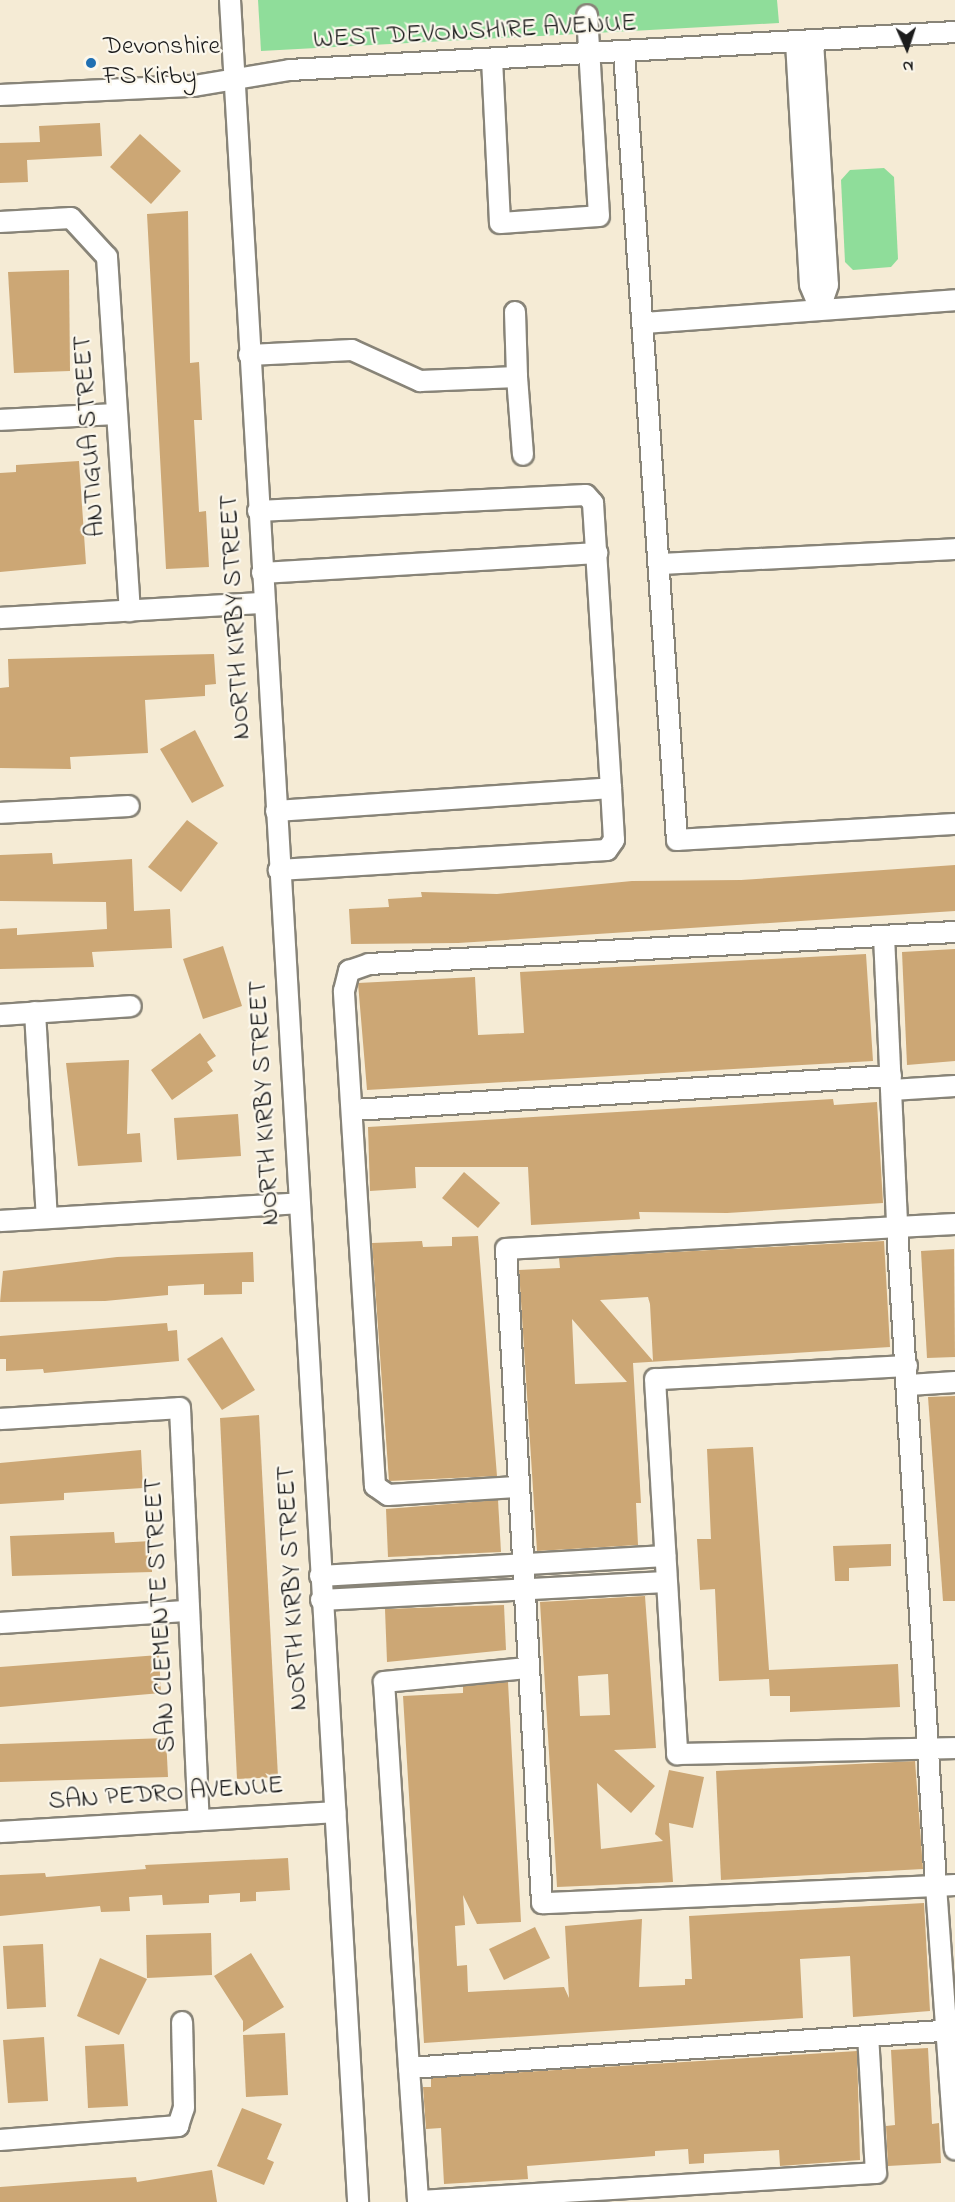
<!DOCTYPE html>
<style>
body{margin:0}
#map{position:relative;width:955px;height:2202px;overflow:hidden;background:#f5ebd5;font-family:"Indie Flower",sans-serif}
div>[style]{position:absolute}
.green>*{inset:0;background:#8fdd9a}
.building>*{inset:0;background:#cca775}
.roads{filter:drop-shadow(2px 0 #888478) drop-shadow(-2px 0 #888478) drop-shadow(0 2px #888478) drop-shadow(0 -2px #888478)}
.minor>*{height:20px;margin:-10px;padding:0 10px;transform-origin:10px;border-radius:10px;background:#fff}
.dots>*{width:16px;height:16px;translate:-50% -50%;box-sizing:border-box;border:3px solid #fbf7ec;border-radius:50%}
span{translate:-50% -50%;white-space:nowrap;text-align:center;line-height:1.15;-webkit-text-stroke:4.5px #fbf7ec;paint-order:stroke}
.street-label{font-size:26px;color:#1c1c1c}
.poi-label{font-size:26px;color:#1c1c1c}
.left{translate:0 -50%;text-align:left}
.north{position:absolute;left:877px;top:18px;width:60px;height:60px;-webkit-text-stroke:4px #fbf7ec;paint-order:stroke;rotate:177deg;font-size:16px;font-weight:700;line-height:24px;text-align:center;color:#1c1c1c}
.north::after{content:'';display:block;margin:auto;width:21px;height:27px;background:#1c1c1c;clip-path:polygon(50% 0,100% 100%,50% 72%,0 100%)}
</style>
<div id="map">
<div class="green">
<div style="clip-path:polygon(258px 0,777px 0,779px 23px,261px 51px)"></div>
<div style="clip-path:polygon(884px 168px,894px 177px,898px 259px,891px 267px,853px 270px,845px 262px,841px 180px,850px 170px)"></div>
</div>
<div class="building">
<div style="clip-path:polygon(100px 123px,102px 156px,27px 160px,28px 182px,0 183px,0 143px,40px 142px,39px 126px)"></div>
<div style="clip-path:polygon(140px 134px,181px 171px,151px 204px,110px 167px)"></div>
<div style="clip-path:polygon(188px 211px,190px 363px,199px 362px,202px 420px,194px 420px,199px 512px,206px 511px,209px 567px,166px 569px,147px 214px)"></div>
<div style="clip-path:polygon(69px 270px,70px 371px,14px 373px,8px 272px)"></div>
<div style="clip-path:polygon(79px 461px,86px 564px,0 572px,0 473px,16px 472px,16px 465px)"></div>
<div style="clip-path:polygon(214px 654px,216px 684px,205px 685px,205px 696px,145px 700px,148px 753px,70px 757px,71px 769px,0 768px,0 688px,9px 687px,8px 659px)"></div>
<div style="clip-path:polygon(195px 730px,224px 786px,192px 803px,160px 749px)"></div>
<div style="clip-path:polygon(187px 820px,218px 843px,181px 892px,148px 867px)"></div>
<div style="clip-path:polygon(52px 853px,53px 864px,132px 859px,134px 911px,170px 909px,172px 948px,92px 952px,94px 967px,0 969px,0 929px,17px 928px,17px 935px,107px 929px,106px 902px,0 901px,0 855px)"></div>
<div style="clip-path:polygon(955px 865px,955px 911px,458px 943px,351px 944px,349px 909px,389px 907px,388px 899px,422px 897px,421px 892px,497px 894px,632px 881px,741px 880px)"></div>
<div style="clip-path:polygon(223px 946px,242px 1006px,203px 1019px,183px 959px)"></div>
<div style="clip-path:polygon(955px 949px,955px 1061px,907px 1065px,902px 952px)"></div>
<div style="clip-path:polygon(866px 954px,873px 1061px,367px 1090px,358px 983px,475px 977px,478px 1035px,524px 1033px,520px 972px)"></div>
<div style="clip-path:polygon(200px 1033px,216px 1056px,207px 1062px,213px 1071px,172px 1100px,151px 1070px)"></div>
<div style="clip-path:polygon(129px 1060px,127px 1134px,140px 1133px,142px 1162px,78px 1166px,66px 1063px)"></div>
<div style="clip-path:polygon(833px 1099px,834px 1105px,877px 1102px,883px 1203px,727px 1213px,639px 1212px,640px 1219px,531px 1225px,528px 1167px,415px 1167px,416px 1188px,370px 1191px,368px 1127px)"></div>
<div style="clip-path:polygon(238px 1114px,241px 1156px,177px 1160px,174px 1118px)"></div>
<div style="clip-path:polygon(464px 1172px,500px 1203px,478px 1228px,442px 1198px)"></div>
<div style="clip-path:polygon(478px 1236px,497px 1476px,389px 1481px,372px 1243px,422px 1241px,423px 1247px,452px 1246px,452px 1237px)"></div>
<div style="clip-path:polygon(evenodd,884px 1241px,890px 1347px,633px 1363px,641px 1503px,636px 1503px,638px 1545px,537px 1551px,519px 1270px,560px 1268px,559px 1258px,884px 1241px,648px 1297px,650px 1304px,653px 1361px,600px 1300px,648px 1297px,884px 1241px,572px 1319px,627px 1382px,575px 1384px,572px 1319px)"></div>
<div style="clip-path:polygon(954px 1249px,955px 1357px,927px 1358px,921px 1251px)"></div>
<div style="clip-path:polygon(253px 1252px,254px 1282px,242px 1282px,242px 1294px,204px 1295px,204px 1284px,168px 1286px,168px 1295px,105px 1301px,0 1302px,3px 1271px,117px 1257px)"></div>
<div style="clip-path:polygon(167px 1323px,168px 1331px,177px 1330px,179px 1361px,44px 1373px,43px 1369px,6px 1371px,6px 1359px,0 1359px,0 1336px)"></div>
<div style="clip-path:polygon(222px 1337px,255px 1390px,222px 1410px,187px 1359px)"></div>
<div style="clip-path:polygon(955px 1396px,955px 1601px,943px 1601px,928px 1397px)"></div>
<div style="clip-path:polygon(259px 1415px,278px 1777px,237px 1779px,220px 1418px)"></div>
<div style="clip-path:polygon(753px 1447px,769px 1670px,898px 1664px,900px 1707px,790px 1712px,790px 1696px,770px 1696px,769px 1679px,719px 1681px,715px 1589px,700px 1590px,697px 1539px,711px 1539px,707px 1449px)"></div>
<div style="clip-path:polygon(141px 1450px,143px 1488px,64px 1493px,64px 1500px,0 1504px,0 1463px)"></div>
<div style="clip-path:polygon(498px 1500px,501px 1552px,388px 1557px,386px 1509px)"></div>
<div style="clip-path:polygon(114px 1532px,115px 1543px,151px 1541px,152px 1572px,12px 1576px,10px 1536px)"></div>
<div style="clip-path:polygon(891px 1544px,891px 1566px,849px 1568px,849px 1581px,835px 1581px,833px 1546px)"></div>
<div style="clip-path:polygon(evenodd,645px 1596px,656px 1748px,614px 1750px,655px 1786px,631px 1813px,597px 1783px,601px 1849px,663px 1841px,655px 1834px,669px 1770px,704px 1777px,693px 1828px,669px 1823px,673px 1882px,557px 1887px,540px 1602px,645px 1596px,608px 1674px,610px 1715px,580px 1716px,578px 1676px,608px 1674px)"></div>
<div style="clip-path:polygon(504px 1605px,506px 1650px,387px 1662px,385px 1609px)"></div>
<div style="clip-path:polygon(159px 1655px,161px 1693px,0 1707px,0 1667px)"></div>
<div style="clip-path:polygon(508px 1682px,521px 1922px,477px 1924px,463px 1895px,465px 1925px,455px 1926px,457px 1966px,467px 1965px,468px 1992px,564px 1987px,569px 1998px,565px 1926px,642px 1919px,639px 1987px,685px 1985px,685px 1979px,692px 1979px,689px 1916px,924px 1903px,930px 2011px,853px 2017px,850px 1956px,800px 1959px,803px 2018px,424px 2043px,403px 1696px,463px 1693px,463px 1686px)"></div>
<div style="clip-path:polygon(166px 1738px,168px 1777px,0 1782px,0 1744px)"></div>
<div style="clip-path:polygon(915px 1761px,923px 1869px,721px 1880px,716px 1771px)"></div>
<div style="clip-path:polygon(288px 1858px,290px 1890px,256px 1892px,256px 1901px,240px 1902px,240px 1893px,209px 1895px,209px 1903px,163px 1905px,162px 1895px,129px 1897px,130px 1911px,101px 1912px,100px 1906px,0 1916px,0 1875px,45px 1873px,46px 1877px,146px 1869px,145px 1865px)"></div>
<div style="clip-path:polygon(535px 1927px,550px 1958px,504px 1980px,489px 1949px)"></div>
<div style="clip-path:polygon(211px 1933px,212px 1975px,147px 1978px,146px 1935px)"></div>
<div style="clip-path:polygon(43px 1944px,46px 2007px,7px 2009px,3px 1946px)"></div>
<div style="clip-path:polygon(251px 1953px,284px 2007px,243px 2032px,243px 2021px,214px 1976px)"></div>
<div style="clip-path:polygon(100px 1958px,147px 1979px,119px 2035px,77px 2016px)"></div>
<div style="clip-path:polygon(285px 2033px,288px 2095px,246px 2097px,243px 2035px)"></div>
<div style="clip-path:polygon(44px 2037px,48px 2101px,8px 2103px,3px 2040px)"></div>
<div style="clip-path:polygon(124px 2044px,128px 2106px,88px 2108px,85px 2046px)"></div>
<div style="clip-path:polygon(928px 2048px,932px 2124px,939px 2123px,941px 2163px,888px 2166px,886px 2126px,895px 2125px,891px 2050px)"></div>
<div style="clip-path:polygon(857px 2051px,860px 2160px,780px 2166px,779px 2150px,704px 2154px,704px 2163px,689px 2164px,688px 2149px,655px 2151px,655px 2156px,527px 2166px,528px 2179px,444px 2184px,441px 2128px,426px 2129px,423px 2087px,431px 2087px,431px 2078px)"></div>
<div style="clip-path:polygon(242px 2108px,282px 2124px,267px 2159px,274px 2162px,264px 2185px,217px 2166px)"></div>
<div style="clip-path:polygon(212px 2170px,217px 2202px,0 2202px,0 2187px,136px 2177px,137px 2182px)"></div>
</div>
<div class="roads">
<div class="minor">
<div style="left:230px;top:0;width:2206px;rotate:86.67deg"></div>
<div style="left:813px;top:41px;width:244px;rotate:86.5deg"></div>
<div style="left:828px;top:285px;width:24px;rotate:109deg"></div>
<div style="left:796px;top:42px;width:243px;rotate:86.7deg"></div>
<div style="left:810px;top:285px;width:25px;rotate:67deg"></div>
<div style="left:624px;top:51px;width:791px;rotate:86.16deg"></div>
<div style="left:677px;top:840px;width:278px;rotate:-3.3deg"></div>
<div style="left:492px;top:59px;width:164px;rotate:87.2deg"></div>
<div style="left:500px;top:223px;width:99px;rotate:-4deg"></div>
<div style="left:599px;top:216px;width:201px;rotate:-93.4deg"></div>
<div style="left:0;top:95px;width:194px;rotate:-2.7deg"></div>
<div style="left:194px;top:86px;width:97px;rotate:-9.5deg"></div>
<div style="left:290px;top:70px;width:666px;rotate:-3.27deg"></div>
<div style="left:0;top:222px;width:71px;rotate:-3.2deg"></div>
<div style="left:71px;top:218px;width:53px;rotate:47.3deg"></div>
<div style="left:107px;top:257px;width:355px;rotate:86.3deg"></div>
<div style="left:515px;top:312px;width:65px;rotate:88.2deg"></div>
<div style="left:644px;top:323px;width:312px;rotate:-4.2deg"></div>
<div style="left:249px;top:355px;width:103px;rotate:-2.8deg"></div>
<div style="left:352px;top:350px;width:75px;rotate:24.5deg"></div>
<div style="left:420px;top:381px;width:97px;rotate:-2.4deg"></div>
<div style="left:517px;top:377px;width:78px;rotate:85.6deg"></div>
<div style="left:0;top:420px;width:116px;rotate:-3deg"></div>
<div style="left:258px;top:511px;width:328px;rotate:-2.8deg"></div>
<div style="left:586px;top:495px;width:11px;rotate:49deg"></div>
<div style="left:593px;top:503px;width:286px;rotate:86.4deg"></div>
<div style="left:611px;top:788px;width:52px;rotate:86.7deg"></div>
<div style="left:614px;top:840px;width:12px;rotate:125deg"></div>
<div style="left:607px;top:850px;width:329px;rotate:176.5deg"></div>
<div style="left:661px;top:564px;width:294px;rotate:-2.9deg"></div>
<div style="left:262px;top:573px;width:336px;rotate:-3.4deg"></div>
<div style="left:0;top:618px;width:264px;rotate:-3.3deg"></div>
<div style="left:276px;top:811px;width:336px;rotate:-3.9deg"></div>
<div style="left:0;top:813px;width:129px;rotate:-3.1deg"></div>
<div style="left:884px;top:936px;width:291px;rotate:87.4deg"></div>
<div style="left:897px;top:1227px;width:58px;rotate:-3deg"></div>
<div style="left:35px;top:1012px;width:206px;rotate:86.7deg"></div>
<div style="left:0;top:1015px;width:131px;rotate:-3.9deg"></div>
<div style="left:892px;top:1090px;width:63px;rotate:-3.6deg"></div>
<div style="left:354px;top:1110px;width:538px;rotate:-3.62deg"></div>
<div style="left:0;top:1221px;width:300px;rotate:-3.4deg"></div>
<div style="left:907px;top:1366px;width:252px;rotate:177deg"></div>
<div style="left:655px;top:1379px;width:376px;rotate:86.6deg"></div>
<div style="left:677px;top:1754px;width:278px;rotate:-1.2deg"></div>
<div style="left:909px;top:1385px;width:46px;rotate:-3.7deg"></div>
<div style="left:0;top:1419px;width:180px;rotate:-3.5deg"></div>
<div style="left:180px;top:1408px;width:412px;rotate:87.4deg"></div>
<div style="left:516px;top:1487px;width:128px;rotate:176.4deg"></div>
<div style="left:388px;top:1495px;width:16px;rotate:-145deg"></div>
<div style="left:375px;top:1486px;width:496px;rotate:-93.6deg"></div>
<div style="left:344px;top:991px;width:21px;rotate:-76deg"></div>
<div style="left:349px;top:971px;width:21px;rotate:-19deg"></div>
<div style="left:369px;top:964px;width:587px;rotate:-3.13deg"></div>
<div style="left:320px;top:1576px;width:346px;rotate:-3.3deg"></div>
<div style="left:321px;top:1600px;width:345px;rotate:-3deg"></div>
<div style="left:0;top:1623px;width:187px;rotate:-3.7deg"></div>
<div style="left:527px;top:1668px;width:144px;rotate:174.4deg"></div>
<div style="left:384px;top:1682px;width:387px;rotate:86.3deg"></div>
<div style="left:409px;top:2068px;width:547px;rotate:-3.98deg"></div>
<div style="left:0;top:1832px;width:336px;rotate:-3.4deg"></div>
<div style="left:955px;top:1885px;width:19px;rotate:177deg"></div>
<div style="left:936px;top:1886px;width:394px;rotate:177.5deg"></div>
<div style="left:542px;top:1903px;width:655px;rotate:-93.15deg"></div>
<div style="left:506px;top:1249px;width:392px;rotate:-3.2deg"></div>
<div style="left:897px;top:1227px;width:660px;rotate:86.61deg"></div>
<div style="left:936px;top:1886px;width:264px;rotate:85.9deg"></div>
<div style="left:409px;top:2068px;width:133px;rotate:86.1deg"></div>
<div style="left:418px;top:2201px;width:459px;rotate:-3.5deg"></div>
<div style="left:876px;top:2173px;width:137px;rotate:-93.3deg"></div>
<div style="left:0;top:2140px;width:179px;rotate:-4.5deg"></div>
<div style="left:178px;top:2126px;width:19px;rotate:-72deg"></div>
<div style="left:184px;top:2108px;width:86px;rotate:-91.3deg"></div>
</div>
</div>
<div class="dots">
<div style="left:91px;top:63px;background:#1f6fb2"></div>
</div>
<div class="street-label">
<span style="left:475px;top:33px;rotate:-3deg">WEST DEVONSHIRE AVENUE</span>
<span style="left:91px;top:436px;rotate:-94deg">ANTIGUA STREET</span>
<span style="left:237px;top:617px;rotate:-93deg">NORTH KIRBY STREET</span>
<span style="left:266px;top:1103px;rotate:-93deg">NORTH KIRBY STREET</span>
<span style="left:294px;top:1588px;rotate:-93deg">NORTH KIRBY STREET</span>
<span style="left:162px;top:1615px;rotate:-93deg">SAN CLEMENTE STREET</span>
<span style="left:166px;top:1795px;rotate:-4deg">SAN PEDRO AVENUE</span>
</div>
<div class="poi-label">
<span class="left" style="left:103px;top:63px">Devonshire<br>FS Kirby</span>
</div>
<div class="north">N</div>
</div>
